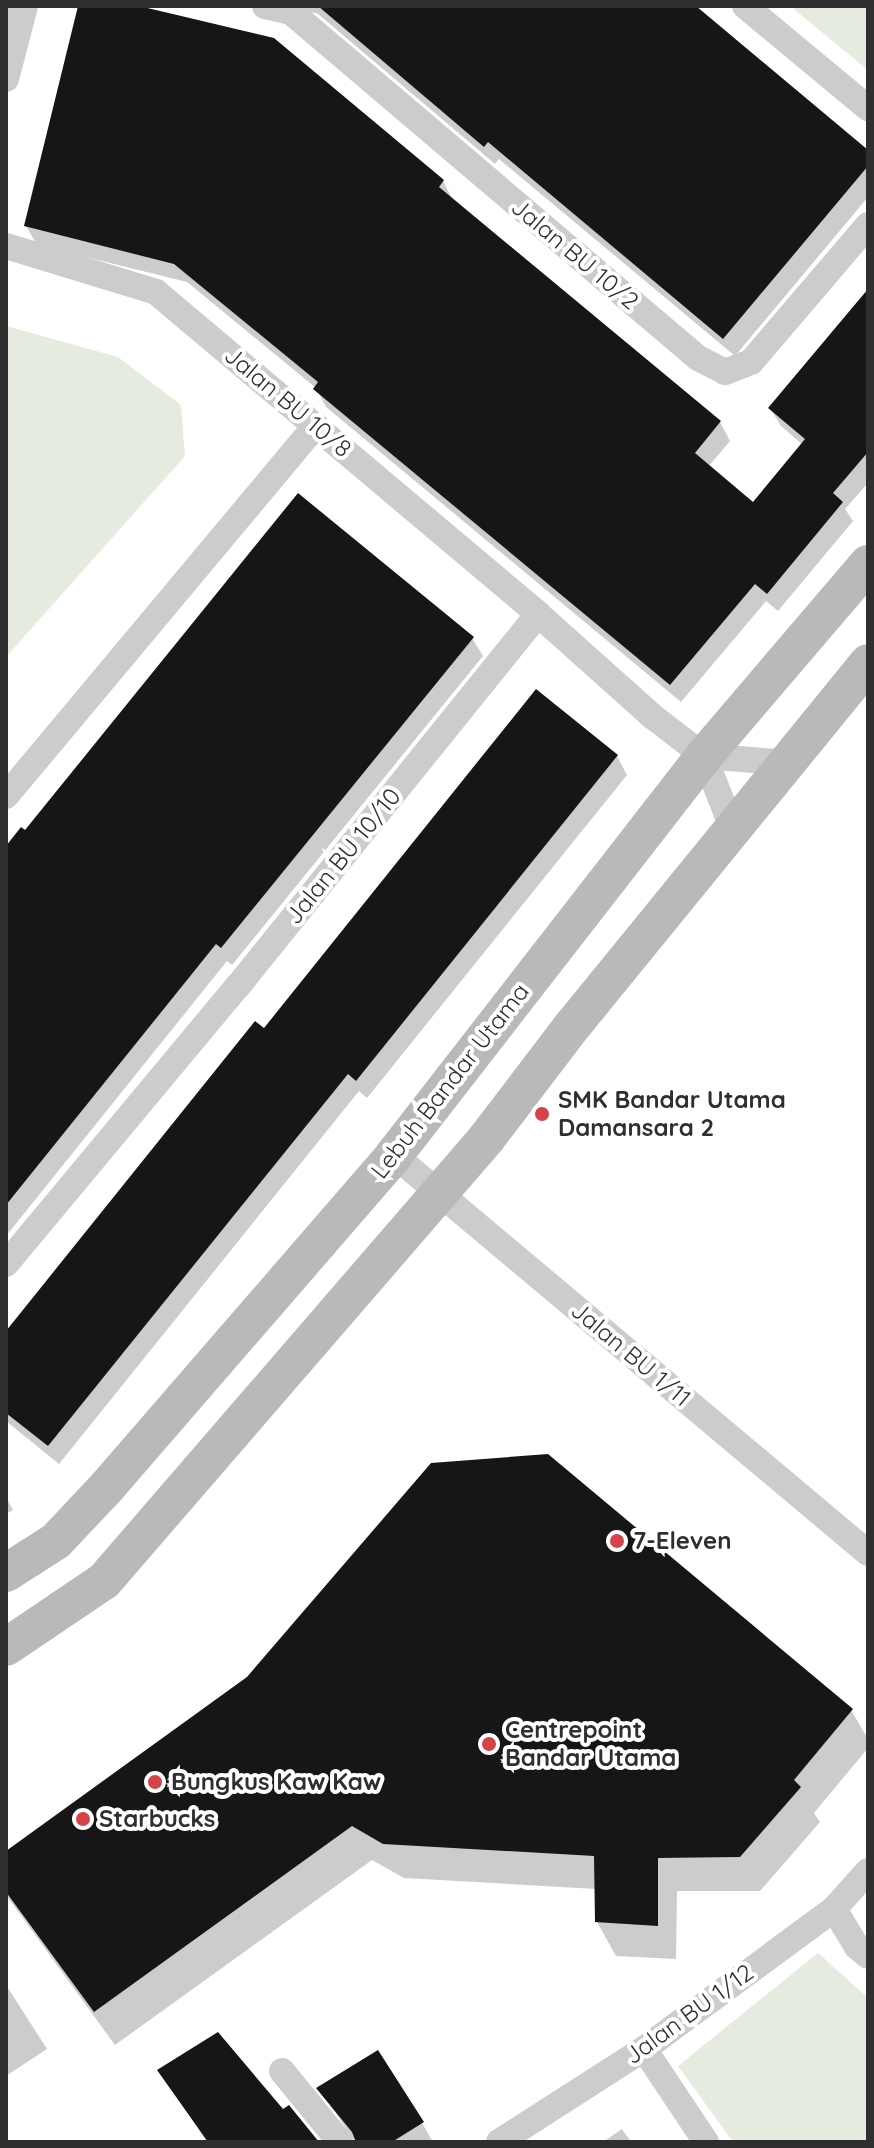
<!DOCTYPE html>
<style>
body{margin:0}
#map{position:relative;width:874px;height:2148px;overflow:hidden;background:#fff;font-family:Quicksand,sans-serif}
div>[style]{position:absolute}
.green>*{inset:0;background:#e5ebde}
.shadow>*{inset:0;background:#0003}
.building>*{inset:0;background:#161616}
.minor>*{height:26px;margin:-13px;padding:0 13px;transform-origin:13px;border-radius:13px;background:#ccc}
.secondary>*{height:38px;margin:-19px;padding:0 19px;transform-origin:19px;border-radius:19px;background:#b9b9b9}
.dots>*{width:22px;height:22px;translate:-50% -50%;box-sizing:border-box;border:4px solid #fff;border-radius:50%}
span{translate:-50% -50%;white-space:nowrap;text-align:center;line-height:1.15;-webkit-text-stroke:8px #fff;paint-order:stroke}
.street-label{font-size:24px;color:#2f2f2f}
.poi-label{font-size:24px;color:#2f2f2f;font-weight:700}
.left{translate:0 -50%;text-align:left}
.frame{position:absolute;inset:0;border:8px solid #2f2f2f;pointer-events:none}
</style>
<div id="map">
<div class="green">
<div style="clip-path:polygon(790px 6px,868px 6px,868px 70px)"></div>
<div style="clip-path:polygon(6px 326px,118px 357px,181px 405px,185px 456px,6px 657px)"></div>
<div style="clip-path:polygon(818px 1953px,868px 1998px,868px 2142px,733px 2142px,678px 2066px)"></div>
</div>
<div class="shadow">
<div style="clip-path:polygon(6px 6px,12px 6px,6px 28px)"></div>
<div style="clip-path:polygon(80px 6px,131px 6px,443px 181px,453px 200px,720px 422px,730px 441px,708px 467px,753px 504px,803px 445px,781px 426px,770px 408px,868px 292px,868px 483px,845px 509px,853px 521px,778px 611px,766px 601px,681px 702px,326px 407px,316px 388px,187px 282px,37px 245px,26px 226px)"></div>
<div style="clip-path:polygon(290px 6px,694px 6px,868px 153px,868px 197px,735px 356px,499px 159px,495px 164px,318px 14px)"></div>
<div style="clip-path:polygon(472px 638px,483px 656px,232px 965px,227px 961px,6px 1236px,6px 849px,25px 833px)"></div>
<div style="clip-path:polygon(617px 756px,627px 775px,367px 1098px,359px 1091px,59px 1464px,6px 1421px,6px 1334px)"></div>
<div style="clip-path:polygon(6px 1497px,13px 1510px,6px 1514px)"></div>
<div style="clip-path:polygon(851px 1710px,868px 1739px,868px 1748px,814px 1813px,820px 1822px,760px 1891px,677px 1891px,676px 1959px,616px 1956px,597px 1922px,596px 1889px,404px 1878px,372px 1860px,115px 2045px,6px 1895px,6px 1853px)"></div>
<div style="clip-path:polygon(6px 1985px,47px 2049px,6px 2076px)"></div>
<div style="clip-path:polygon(160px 2071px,317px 2142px,207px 2142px)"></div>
<div style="clip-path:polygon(319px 2088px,422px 2123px,433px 2142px,355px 2142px)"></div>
<div style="clip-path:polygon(622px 2129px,631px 2142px,603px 2142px)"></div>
</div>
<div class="building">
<div style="clip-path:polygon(78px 6px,139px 6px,274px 38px,444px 180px,439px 187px,721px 421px,695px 453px,753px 502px,805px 439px,768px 408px,868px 289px,868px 452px,833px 493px,843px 502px,767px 594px,755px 584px,670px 685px,313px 389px,318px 382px,174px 264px,24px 226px)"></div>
<div style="clip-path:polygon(318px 6px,696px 6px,868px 150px,868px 166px,723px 339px,488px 142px,484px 147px)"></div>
<div style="clip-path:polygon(298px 493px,474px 637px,221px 948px,216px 944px,6px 1205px,6px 846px,21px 827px,25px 830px)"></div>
<div style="clip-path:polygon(536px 689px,618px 755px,356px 1081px,348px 1074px,48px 1446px,6px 1413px,6px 1331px,255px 1021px,264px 1028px)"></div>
<div style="clip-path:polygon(548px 1454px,853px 1709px,794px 1780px,801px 1787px,740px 1857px,658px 1858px,658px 1926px,595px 1922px,594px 1856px,383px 1844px,352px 1826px,94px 2012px,6px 1892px,6px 1851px,247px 1677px,431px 1463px)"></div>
<div style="clip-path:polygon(218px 2032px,283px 2109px,289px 2105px,319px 2142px,208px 2142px,157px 2070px)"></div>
<div style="clip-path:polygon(378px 2050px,424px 2122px,392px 2142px,356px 2142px,352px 2132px,316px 2088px)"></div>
</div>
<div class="minor">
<div style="left:265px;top:6px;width:27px;rotate:13deg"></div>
<div style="left:291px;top:12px;width:534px;rotate:40.37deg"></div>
<div style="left:698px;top:358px;width:30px;rotate:27deg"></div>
<div style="left:725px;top:372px;width:28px;rotate:-21deg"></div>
<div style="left:751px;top:362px;width:180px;rotate:-49.5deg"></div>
<div style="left:745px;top:6px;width:160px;rotate:39.7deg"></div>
<div style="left:6px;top:79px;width:75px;rotate:-75.4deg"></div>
<div style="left:6px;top:246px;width:157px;rotate:17deg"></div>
<div style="left:156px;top:292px;width:500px;rotate:40.1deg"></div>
<div style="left:538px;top:614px;width:153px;rotate:41.8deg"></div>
<div style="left:652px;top:716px;width:66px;rotate:37.6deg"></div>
<div style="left:704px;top:756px;width:79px;rotate:68.6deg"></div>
<div style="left:704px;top:756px;width:84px;rotate:4.8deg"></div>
<div style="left:6px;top:796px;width:483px;rotate:-50.1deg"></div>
<div style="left:394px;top:1155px;width:619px;rotate:40.02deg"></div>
<div style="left:6px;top:1264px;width:362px;rotate:-50.2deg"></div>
<div style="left:238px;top:986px;width:478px;rotate:-51.1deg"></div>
<div style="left:834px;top:1909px;width:44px;rotate:58.8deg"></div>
<div style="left:857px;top:1947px;width:14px;rotate:39deg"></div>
<div style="left:644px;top:2049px;width:112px;rotate:56.3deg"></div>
<div style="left:282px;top:2071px;width:92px;rotate:50.8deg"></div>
<div style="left:499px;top:2142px;width:172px;rotate:-32.7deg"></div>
<div style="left:644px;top:2049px;width:236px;rotate:-36.4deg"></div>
<div style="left:834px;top:1909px;width:51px;rotate:-48.2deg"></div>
</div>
<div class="secondary">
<div style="left:6px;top:1573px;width:59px;rotate:-32.6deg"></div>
<div style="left:56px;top:1541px;width:73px;rotate:-46.7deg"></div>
<div style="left:106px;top:1488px;width:440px;rotate:-49.1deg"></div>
<div style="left:394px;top:1155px;width:505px;rotate:-52.15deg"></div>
<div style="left:704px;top:756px;width:253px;rotate:-49.5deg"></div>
<div style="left:6px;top:1647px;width:118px;rotate:-34deg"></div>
<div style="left:104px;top:1581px;width:584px;rotate:-49.16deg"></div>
<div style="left:486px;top:1139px;width:143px;rotate:-52.7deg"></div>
<div style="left:573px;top:1025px;width:467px;rotate:-50.8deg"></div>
</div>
<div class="dots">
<div style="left:542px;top:1114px;background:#d64249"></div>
<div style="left:617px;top:1541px;background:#d64249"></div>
<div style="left:489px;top:1744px;background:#d64249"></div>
<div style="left:155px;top:1782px;background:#d64249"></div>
<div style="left:83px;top:1819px;background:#d64249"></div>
</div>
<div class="street-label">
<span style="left:575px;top:254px;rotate:40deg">Jalan BU 10/2</span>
<span style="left:288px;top:402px;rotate:40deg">Jalan BU 10/8</span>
<span style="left:343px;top:856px;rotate:-51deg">Jalan BU 10/10</span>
<span style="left:450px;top:1081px;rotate:-52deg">Lebuh Bandar Utama</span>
<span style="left:631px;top:1354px;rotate:40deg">Jalan BU 1/11</span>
<span style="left:689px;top:2014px;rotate:-36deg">Jalan BU 1/12</span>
</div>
<div class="poi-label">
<span class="left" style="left:558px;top:1114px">SMK Bandar Utama<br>Damansara 2</span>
<span class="left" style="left:633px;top:1541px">7-Eleven</span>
<span class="left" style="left:505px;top:1744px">Centrepoint<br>Bandar Utama</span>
<span class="left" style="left:171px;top:1782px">Bungkus Kaw Kaw</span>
<span class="left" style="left:99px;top:1819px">Starbucks</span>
</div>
<div class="frame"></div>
</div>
